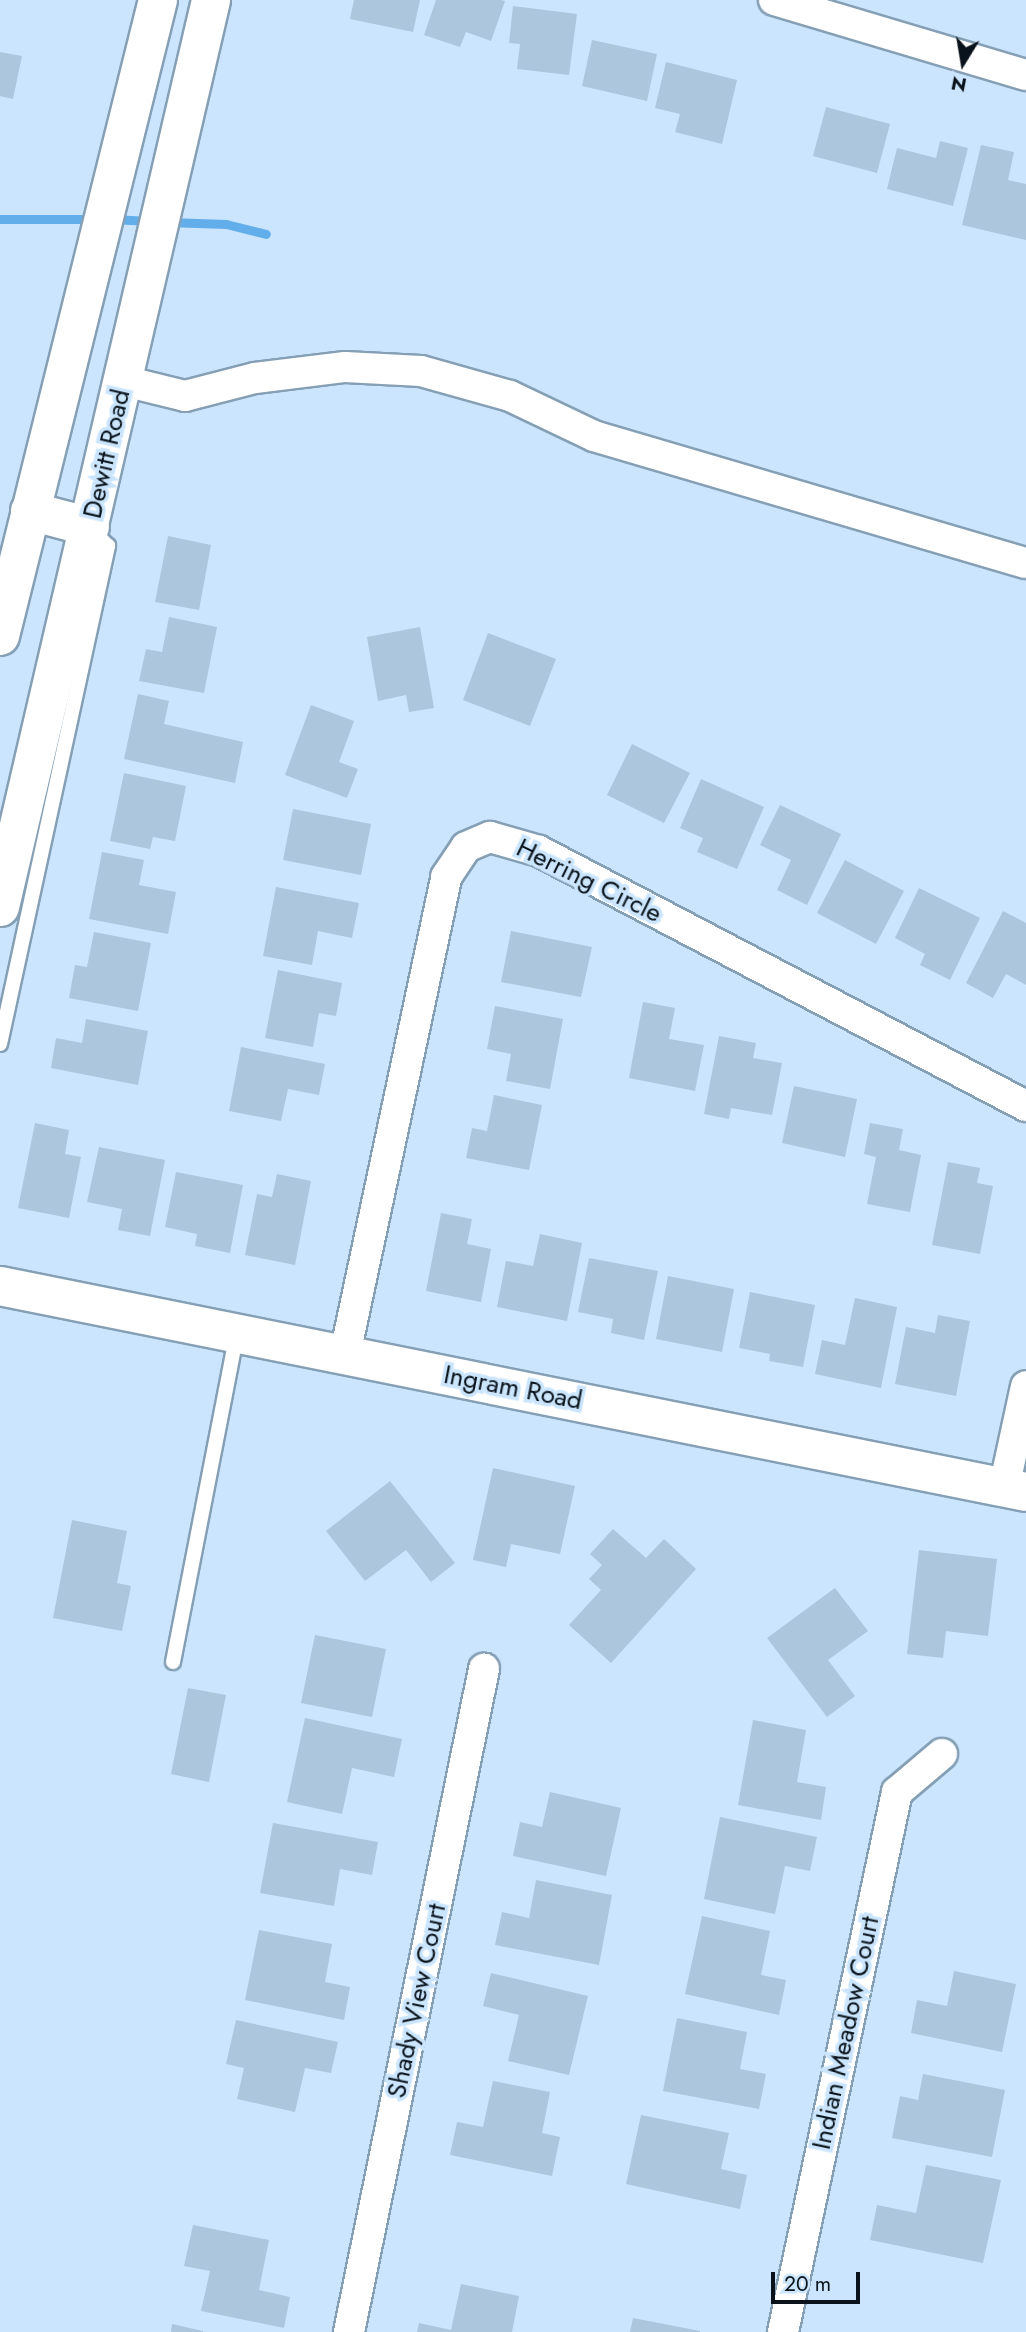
<!DOCTYPE html>
<style>
body{margin:0}
#map{position:relative;width:1026px;height:2332px;overflow:hidden;background:#cae5fd;font-family:Jost,sans-serif}
div>[style]{position:absolute}
.stream>*{height:9px;margin:-4.5px;padding:0 4.5px;transform-origin:4.5px;border-radius:4.5px;background:#61aeeb}
.building>*{inset:0;background:#acc6dd}
.roads{filter:drop-shadow(2px 0 #859fb5) drop-shadow(-2px 0 #859fb5) drop-shadow(0 2px #859fb5) drop-shadow(0 -2px #859fb5)}
.service>*{height:14px;margin:-7px;padding:0 7px;transform-origin:7px;border-radius:7px;background:#fff}
.minor>*{height:30px;margin:-15px;padding:0 15px;transform-origin:15px;border-radius:15px;background:#fff}
.secondary>*{height:38px;margin:-19px;padding:0 19px;transform-origin:19px;border-radius:19px;background:#fff}
span{translate:-50% -50%;white-space:nowrap;text-align:center;line-height:1.15;-webkit-text-stroke:7px #cae5fd;paint-order:stroke}
.street-label{font-size:26px;color:#0a131b}
.north{position:absolute;left:928px;top:28px;width:70px;height:70px;-webkit-text-stroke:5px #cae5fd;paint-order:stroke;rotate:191deg;font-size:19px;font-weight:700;line-height:28px;text-align:center;color:#0a131b}
.north::after{content:'';display:block;margin:auto;width:24px;height:32px;background:#0a131b;clip-path:polygon(50% 0,100% 100%,50% 72%,0 100%)}
.scale{position:absolute;left:771px;top:2272px;width:89px;height:32px;box-sizing:border-box;border:4px solid #0a131b;border-top:0;padding-left:9px;font-size:21px;line-height:24px;white-space:nowrap;color:#0a131b;-webkit-text-stroke:5px #cae5fd;paint-order:stroke}
</style>
<div id="map">
<div class="stream">
<div style="left:0;top:219px;width:94px"></div>
<div style="left:112px;top:219px;width:38px;rotate:3deg"></div>
<div style="left:168px;top:222px;width:58px;rotate:2deg"></div>
<div style="left:226px;top:224px;width:41px;rotate:14deg"></div>
</div>
<div class="building">
<div style="clip-path:polygon(354px 0,420px 0,413px 32px,350px 19px)"></div>
<div style="clip-path:polygon(436px 0,501px 0,505px 1px,491px 41px,466px 32px,460px 47px,424px 35px)"></div>
<div style="clip-path:polygon(513px 6px,577px 14px,569px 75px,517px 69px,520px 44px,509px 43px)"></div>
<div style="clip-path:polygon(592px 40px,657px 54px,647px 101px,582px 86px)"></div>
<div style="clip-path:polygon(0 52px,22px 56px,13px 99px,0 96px)"></div>
<div style="clip-path:polygon(666px 62px,737px 80px,722px 144px,675px 132px,680px 114px,655px 108px)"></div>
<div style="clip-path:polygon(826px 107px,890px 124px,877px 173px,813px 156px)"></div>
<div style="clip-path:polygon(940px 141px,968px 148px,953px 206px,887px 189px,897px 148px,936px 158px)"></div>
<div style="clip-path:polygon(981px 145px,1014px 152px,1008px 180px,1026px 184px,1026px 240px,962px 225px)"></div>
<div style="clip-path:polygon(168px 536px,211px 545px,199px 610px,155px 602px)"></div>
<div style="clip-path:polygon(169px 617px,217px 627px,204px 693px,139px 681px,146px 649px,162px 652px)"></div>
<div style="clip-path:polygon(420px 627px,434px 708px,409px 712px,406px 695px,378px 701px,367px 637px)"></div>
<div style="clip-path:polygon(488px 633px,556px 659px,530px 726px,463px 700px)"></div>
<div style="clip-path:polygon(138px 694px,169px 701px,164px 724px,243px 742px,235px 783px,124px 759px)"></div>
<div style="clip-path:polygon(311px 705px,354px 721px,339px 762px,358px 769px,347px 798px,285px 775px)"></div>
<div style="clip-path:polygon(632px 744px,690px 773px,664px 823px,607px 795px)"></div>
<div style="clip-path:polygon(124px 773px,186px 786px,175px 841px,153px 837px,150px 849px,110px 841px)"></div>
<div style="clip-path:polygon(701px 779px,764px 807px,737px 869px,697px 852px,703px 838px,680px 828px)"></div>
<div style="clip-path:polygon(780px 805px,841px 834px,807px 905px,777px 890px,791px 860px,760px 845px)"></div>
<div style="clip-path:polygon(293px 809px,371px 824px,361px 875px,283px 860px)"></div>
<div style="clip-path:polygon(102px 852px,144px 860px,139px 885px,176px 892px,168px 934px,89px 919px)"></div>
<div style="clip-path:polygon(845px 860px,904px 891px,876px 944px,817px 913px)"></div>
<div style="clip-path:polygon(276px 887px,359px 903px,352px 938px,318px 931px,312px 965px,263px 956px)"></div>
<div style="clip-path:polygon(919px 888px,980px 918px,950px 980px,920px 965px,925px 954px,895px 938px)"></div>
<div style="clip-path:polygon(1003px 911px,1026px 923px,1026px 985px,1006px 974px,993px 998px,966px 983px)"></div>
<div style="clip-path:polygon(511px 931px,592px 947px,581px 997px,501px 982px)"></div>
<div style="clip-path:polygon(94px 932px,151px 943px,138px 1011px,69px 998px,75px 965px,87px 967px)"></div>
<div style="clip-path:polygon(278px 970px,342px 983px,336px 1016px,319px 1013px,313px 1047px,265px 1038px)"></div>
<div style="clip-path:polygon(643px 1002px,675px 1008px,669px 1039px,704px 1045px,695px 1091px,629px 1078px)"></div>
<div style="clip-path:polygon(495px 1006px,563px 1019px,550px 1089px,506px 1081px,511px 1054px,487px 1049px)"></div>
<div style="clip-path:polygon(86px 1019px,148px 1031px,138px 1085px,51px 1068px,56px 1038px,82px 1043px)"></div>
<div style="clip-path:polygon(719px 1036px,756px 1043px,753px 1058px,782px 1063px,772px 1115px,731px 1108px,729px 1119px,704px 1114px)"></div>
<div style="clip-path:polygon(241px 1047px,325px 1064px,319px 1095px,288px 1089px,281px 1121px,229px 1111px)"></div>
<div style="clip-path:polygon(794px 1086px,857px 1099px,845px 1157px,782px 1143px)"></div>
<div style="clip-path:polygon(494px 1095px,542px 1105px,529px 1170px,466px 1158px,472px 1128px,487px 1131px)"></div>
<div style="clip-path:polygon(35px 1123px,69px 1130px,65px 1154px,81px 1157px,69px 1218px,18px 1208px)"></div>
<div style="clip-path:polygon(870px 1123px,903px 1129px,899px 1150px,921px 1155px,910px 1212px,867px 1204px,876px 1157px,864px 1154px)"></div>
<div style="clip-path:polygon(99px 1147px,165px 1160px,150px 1236px,118px 1230px,122px 1209px,87px 1202px)"></div>
<div style="clip-path:polygon(948px 1162px,980px 1168px,977px 1183px,993px 1186px,980px 1254px,932px 1245px)"></div>
<div style="clip-path:polygon(176px 1172px,243px 1185px,230px 1253px,195px 1246px,197px 1234px,165px 1227px)"></div>
<div style="clip-path:polygon(277px 1174px,311px 1181px,295px 1265px,245px 1255px,257px 1194px,272px 1197px)"></div>
<div style="clip-path:polygon(441px 1213px,472px 1219px,467px 1244px,491px 1249px,481px 1302px,426px 1291px)"></div>
<div style="clip-path:polygon(540px 1234px,582px 1243px,567px 1321px,497px 1307px,506px 1261px,533px 1266px)"></div>
<div style="clip-path:polygon(589px 1258px,658px 1271px,644px 1340px,611px 1333px,613px 1319px,578px 1312px)"></div>
<div style="clip-path:polygon(668px 1276px,734px 1289px,722px 1352px,656px 1339px)"></div>
<div style="clip-path:polygon(750px 1292px,815px 1305px,803px 1367px,769px 1361px,770px 1354px,739px 1348px)"></div>
<div style="clip-path:polygon(855px 1298px,897px 1307px,881px 1388px,815px 1374px,822px 1340px,845px 1345px)"></div>
<div style="clip-path:polygon(938px 1315px,970px 1321px,956px 1396px,895px 1384px,906px 1327px,935px 1333px)"></div>
<div style="clip-path:polygon(493px 1468px,575px 1486px,560px 1554px,511px 1544px,506px 1567px,473px 1560px)"></div>
<div style="clip-path:polygon(390px 1481px,455px 1563px,431px 1582px,406px 1550px,365px 1581px,326px 1531px)"></div>
<div style="clip-path:polygon(72px 1520px,127px 1531px,117px 1583px,131px 1586px,122px 1631px,53px 1618px)"></div>
<div style="clip-path:polygon(613px 1529px,646px 1558px,664px 1539px,696px 1569px,611px 1663px,569px 1625px,601px 1590px,589px 1579px,602px 1565px,590px 1554px)"></div>
<div style="clip-path:polygon(919px 1550px,997px 1559px,988px 1636px,946px 1631px,943px 1658px,907px 1654px)"></div>
<div style="clip-path:polygon(835px 1588px,868px 1631px,828px 1660px,855px 1696px,827px 1717px,767px 1638px)"></div>
<div style="clip-path:polygon(315px 1635px,386px 1649px,372px 1717px,301px 1703px)"></div>
<div style="clip-path:polygon(188px 1688px,226px 1695px,209px 1782px,171px 1774px)"></div>
<div style="clip-path:polygon(305px 1718px,402px 1739px,394px 1777px,352px 1768px,342px 1814px,287px 1802px)"></div>
<div style="clip-path:polygon(753px 1720px,806px 1730px,797px 1782px,826px 1787px,821px 1820px,738px 1805px)"></div>
<div style="clip-path:polygon(550px 1792px,621px 1808px,606px 1876px,513px 1856px,520px 1822px,542px 1827px)"></div>
<div style="clip-path:polygon(720px 1817px,817px 1837px,810px 1871px,785px 1866px,775px 1914px,704px 1899px)"></div>
<div style="clip-path:polygon(273px 1823px,378px 1842px,372px 1875px,340px 1869px,334px 1906px,260px 1893px)"></div>
<div style="clip-path:polygon(536px 1880px,612px 1895px,599px 1965px,495px 1945px,502px 1912px,529px 1918px)"></div>
<div style="clip-path:polygon(702px 1916px,770px 1931px,761px 1975px,786px 1980px,779px 2015px,685px 1994px)"></div>
<div style="clip-path:polygon(259px 1930px,332px 1944px,325px 1982px,350px 1987px,344px 2020px,245px 2000px)"></div>
<div style="clip-path:polygon(954px 1971px,1016px 1984px,1002px 2052px,911px 2033px,917px 2000px,947px 2006px)"></div>
<div style="clip-path:polygon(491px 1973px,588px 1996px,569px 2075px,508px 2061px,519px 2015px,483px 2006px)"></div>
<div style="clip-path:polygon(677px 2018px,747px 2032px,740px 2069px,766px 2074px,759px 2109px,663px 2091px)"></div>
<div style="clip-path:polygon(236px 2020px,338px 2042px,331px 2073px,305px 2068px,295px 2112px,237px 2099px,244px 2068px,226px 2064px)"></div>
<div style="clip-path:polygon(923px 2074px,1005px 2090px,992px 2157px,892px 2138px,900px 2096px,918px 2100px)"></div>
<div style="clip-path:polygon(493px 2081px,550px 2092px,542px 2133px,560px 2137px,552px 2176px,450px 2155px,457px 2122px,483px 2127px)"></div>
<div style="clip-path:polygon(641px 2115px,729px 2133px,721px 2169px,747px 2175px,740px 2209px,626px 2184px)"></div>
<div style="clip-path:polygon(926px 2165px,1001px 2180px,983px 2263px,870px 2240px,877px 2205px,916px 2213px)"></div>
<div style="clip-path:polygon(193px 2225px,269px 2240px,259px 2290px,290px 2297px,284px 2328px,201px 2311px,210px 2271px,184px 2266px)"></div>
<div style="clip-path:polygon(461px 2284px,519px 2296px,512px 2332px,417px 2332px,419px 2323px,451px 2330px)"></div>
<div style="clip-path:polygon(633px 2318px,700px 2331px,700px 2332px,630px 2332px)"></div>
<div style="clip-path:polygon(172px 2324px,203px 2331px,203px 2332px,171px 2332px)"></div>
</div>
<div class="roads">
<div class="service">
<div style="left:0;top:1044px;width:510px;rotate:-77.76deg"></div>
<div style="left:108px;top:546px;width:21px;rotate:-135deg"></div>
<div style="left:173px;top:1662px;width:334px;rotate:-79deg"></div>
</div>
<div class="minor">
<div style="left:774px;top:0;width:263px;rotate:16.6deg"></div>
<div style="left:124px;top:381px;width:63px;rotate:13.8deg"></div>
<div style="left:185px;top:396px;width:72px;rotate:-14.4deg"></div>
<div style="left:255px;top:378px;width:91px;rotate:-7deg"></div>
<div style="left:345px;top:367px;width:76px;rotate:3deg"></div>
<div style="left:421px;top:371px;width:92px;rotate:15.7deg"></div>
<div style="left:510px;top:396px;width:93px;rotate:25.5deg"></div>
<div style="left:594px;top:436px;width:450px;rotate:16.4deg"></div>
<div style="left:345px;top:1354px;width:488px;rotate:-78deg"></div>
<div style="left:446px;top:877px;width:36px;rotate:-56deg"></div>
<div style="left:466px;top:847px;width:26px;rotate:-23deg"></div>
<div style="left:490px;top:837px;width:51px;rotate:15.9deg"></div>
<div style="left:539px;top:851px;width:550px;rotate:27.64deg"></div>
<div style="left:1004px;top:1488px;width:104px;rotate:-77.8deg"></div>
<div style="left:349px;top:2332px;width:677px;rotate:-78.49deg"></div>
<div style="left:783px;top:2332px;width:552px;rotate:-78.08deg"></div>
<div style="left:897px;top:1792px;width:59px;rotate:-40.2deg"></div>
</div>
<div class="secondary">
<div style="left:30px;top:511px;width:62px;rotate:14.9deg"></div>
<div style="left:0;top:636px;width:655px;rotate:-76.05deg"></div>
<div style="left:0;top:907px;width:931px;rotate:-76.9deg"></div>
<div style="left:0;top:1286px;width:1046px;rotate:11.35deg"></div>
</div>
</div>
<div class="street-label">
<span style="left:107px;top:454px;rotate:-77deg">Dewitt Road</span>
<span style="left:589px;top:881px;rotate:26deg">Herring Circle</span>
<span style="left:513px;top:1388px;rotate:11deg">Ingram Road</span>
<span style="left:417px;top:2001px;rotate:-78deg">Shady View Court</span>
<span style="left:846px;top:2033px;rotate:-78deg">Indian Meadow Court</span>
</div>
<div class="north">N</div>
<div class="scale">20 m</div>
</div>
